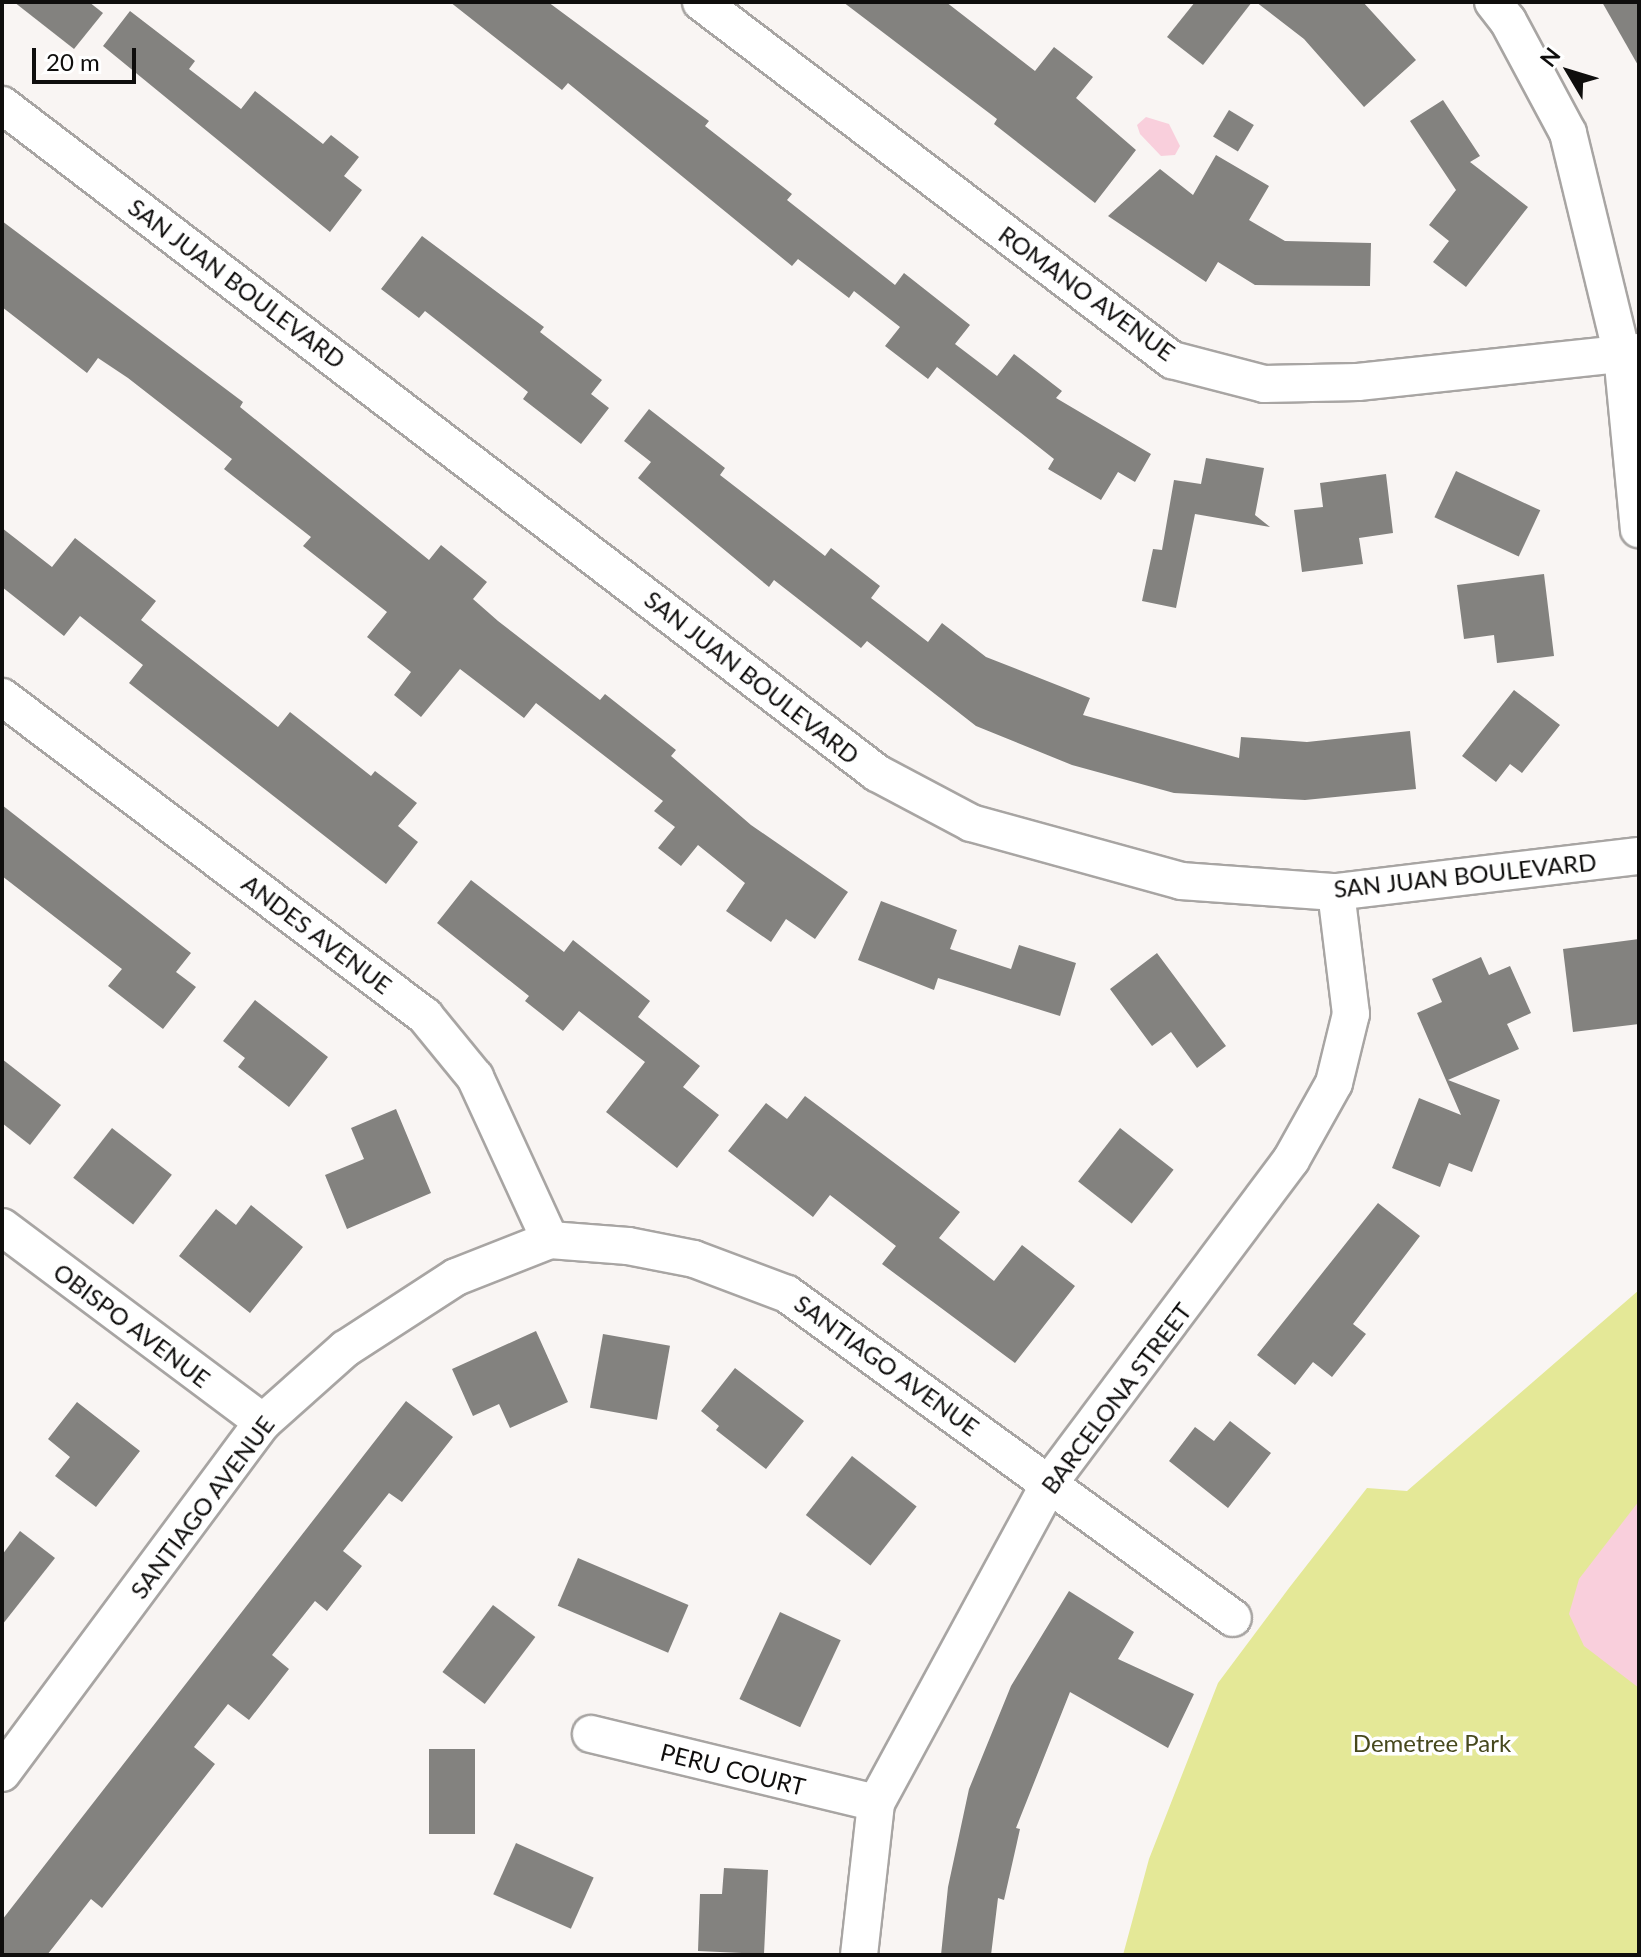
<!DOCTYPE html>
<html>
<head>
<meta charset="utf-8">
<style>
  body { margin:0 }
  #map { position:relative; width:1641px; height:1957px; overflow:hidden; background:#f9f5f3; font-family:Lato,sans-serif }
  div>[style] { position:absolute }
  .green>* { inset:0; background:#e4e897 }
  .water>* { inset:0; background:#f9cfdc }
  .building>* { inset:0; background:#83827f; transform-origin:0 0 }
  .roads { filter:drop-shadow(2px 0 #a8a5a3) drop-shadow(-2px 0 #a8a5a3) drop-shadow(0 2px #a8a5a3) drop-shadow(0 -2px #a8a5a3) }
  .street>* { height:36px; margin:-18px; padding:0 18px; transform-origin:18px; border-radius:18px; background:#fff }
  span { translate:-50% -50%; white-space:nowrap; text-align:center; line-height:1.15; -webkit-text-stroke:7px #fff; paint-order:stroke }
  .street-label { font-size:24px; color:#0f0e0d }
  .park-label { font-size:24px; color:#46481d }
  .frame { position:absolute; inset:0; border:4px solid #0f0e0d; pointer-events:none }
  .north { position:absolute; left:1529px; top:32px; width:80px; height:80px; -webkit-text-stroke:6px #fff; paint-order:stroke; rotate:308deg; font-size:22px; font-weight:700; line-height:32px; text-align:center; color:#0f0e0d }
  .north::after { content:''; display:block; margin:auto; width:28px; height:36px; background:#0f0e0d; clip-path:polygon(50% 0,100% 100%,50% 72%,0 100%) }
  .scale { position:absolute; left:32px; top:48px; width:104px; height:36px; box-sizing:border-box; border:4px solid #0f0e0d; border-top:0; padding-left:10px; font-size:24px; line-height:28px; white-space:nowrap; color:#0f0e0d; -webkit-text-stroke:6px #fff; paint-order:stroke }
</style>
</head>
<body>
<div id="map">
  <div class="green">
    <i style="clip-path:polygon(1639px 1290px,1639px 1955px,1123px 1955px,1149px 1859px,1218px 1683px,1289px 1588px,1367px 1488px,1407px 1491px)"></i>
  </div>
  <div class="water">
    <i style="clip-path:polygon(1146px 117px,1169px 124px,1180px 146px,1175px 155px,1161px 156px,1140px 134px,1137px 125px)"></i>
    <i style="clip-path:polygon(1639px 1501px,1639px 1688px,1584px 1646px,1569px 1614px,1579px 1579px)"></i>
  </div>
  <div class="building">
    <i style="clip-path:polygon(14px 2px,89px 2px,103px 13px,74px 49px)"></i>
    <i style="clip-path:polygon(450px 2px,548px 2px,709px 121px,705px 126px,792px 194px,787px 200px,895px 285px,904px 273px,970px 325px,955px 344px,997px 376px,1014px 354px,1062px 391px,1056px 398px,1151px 454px,1135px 482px,1118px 472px,1101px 500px,1048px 469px,1054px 459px,937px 367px,928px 379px,885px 346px,900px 327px,854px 291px,849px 298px,798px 259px,792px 266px,568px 83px,562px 90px)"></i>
    <i style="clip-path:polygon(843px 2px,946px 2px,1035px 71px,1054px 47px,1093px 77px,1076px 98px,1136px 150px,1095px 203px,994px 124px,997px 119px)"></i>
    <i style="clip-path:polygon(1195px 2px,1252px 2px,1203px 65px,1167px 37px)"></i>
    <i style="clip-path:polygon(1256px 2px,1363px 2px,1416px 60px,1364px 107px,1304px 39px)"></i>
    <i style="clip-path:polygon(1602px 2px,1639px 2px,1639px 67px)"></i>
    <i style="clip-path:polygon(130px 11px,195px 61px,189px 69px,241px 109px,255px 91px,323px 144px,331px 135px,359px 157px,344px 176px,362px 190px,330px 232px,103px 46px)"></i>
    <i style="clip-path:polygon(1443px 100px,1480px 156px,1470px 162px,1528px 207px,1466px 287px,1433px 262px,1449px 241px,1429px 225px,1456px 190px,1410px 121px)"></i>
    <i style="left:1229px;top:110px;width:29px;height:31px;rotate:31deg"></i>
    <i style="clip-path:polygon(1216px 155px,1269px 186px,1249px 220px,1285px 241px,1371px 243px,1370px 286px,1255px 285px,1218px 262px,1206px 282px,1108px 216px,1160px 169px,1193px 195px)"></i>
    <i style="clip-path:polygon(2px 221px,243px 402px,240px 407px,429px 560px,441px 545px,487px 582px,473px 599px,498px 621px,600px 700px,605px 694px,676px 750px,671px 756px,751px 825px,848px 892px,815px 939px,786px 919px,771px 942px,726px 911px,745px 883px,698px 845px,681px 866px,658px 848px,675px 827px,654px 811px,663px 801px,536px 703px,524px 718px,460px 669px,421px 717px,394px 695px,411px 672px,367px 637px,387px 612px,303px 546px,311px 537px,224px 469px,232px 459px,128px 378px,98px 358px,87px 373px,2px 307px)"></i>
    <i style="clip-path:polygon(422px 236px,544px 327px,540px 332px,602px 380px,591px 394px,609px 408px,581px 444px,523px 399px,528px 392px,425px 311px,419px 318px,381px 289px)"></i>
    <i style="clip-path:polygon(649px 409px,725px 468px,720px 475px,825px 556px,831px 548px,880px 586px,871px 598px,928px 642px,942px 623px,986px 657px,1090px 698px,1083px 715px,1239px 758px,1241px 737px,1307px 742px,1410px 731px,1416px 789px,1305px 800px,1174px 793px,1072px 765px,976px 726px,867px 641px,861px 648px,774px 580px,769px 587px,638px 478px,651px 462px,624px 441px)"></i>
    <i style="clip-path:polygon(1206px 458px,1264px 468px,1255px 515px,1270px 527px,1195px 514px,1176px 608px,1142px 601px,1153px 549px,1162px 550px,1174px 480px,1201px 484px)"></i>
    <i style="left:1456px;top:471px;width:93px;height:51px;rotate:25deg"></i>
    <i style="clip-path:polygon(1386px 474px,1393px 533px,1359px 538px,1363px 564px,1302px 572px,1294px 510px,1323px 507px,1320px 483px)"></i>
    <i style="clip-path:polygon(2px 528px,52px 567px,75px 538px,156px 601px,141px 620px,278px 727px,290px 712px,371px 776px,375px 771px,417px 803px,398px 826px,418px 842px,386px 884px,129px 683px,143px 665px,80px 616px,64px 636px,2px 587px)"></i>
    <i style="clip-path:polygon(1544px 574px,1554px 656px,1497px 663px,1494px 635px,1464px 639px,1457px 585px)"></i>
    <i style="clip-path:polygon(1514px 690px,1560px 725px,1522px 773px,1510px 764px,1496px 782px,1462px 756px)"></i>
    <i style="clip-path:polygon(2px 805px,191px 953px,176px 972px,196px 987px,163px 1029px,108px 986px,122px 969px,2px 876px)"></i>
    <i style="clip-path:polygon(471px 880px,564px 952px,573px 940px,650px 1001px,638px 1017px,700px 1066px,683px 1087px,719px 1115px,677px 1168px,606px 1112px,645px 1062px,579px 1011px,563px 1031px,525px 1001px,529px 996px,437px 923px)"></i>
    <i style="clip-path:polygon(881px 901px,957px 930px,950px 949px,1011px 969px,1019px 945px,1076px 963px,1060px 1016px,938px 978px,934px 990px,858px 960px)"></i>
    <i style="clip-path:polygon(1639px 939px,1639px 1024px,1573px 1032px,1563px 949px)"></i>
    <i style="clip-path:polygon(1157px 953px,1226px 1046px,1197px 1068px,1171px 1032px,1152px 1046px,1110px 989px)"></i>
    <i style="clip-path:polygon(1481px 957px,1489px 975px,1510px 966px,1531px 1013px,1507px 1024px,1519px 1049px,1448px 1080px,1500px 1100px,1472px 1172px,1449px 1163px,1440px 1187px,1392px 1168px,1419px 1098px,1461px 1115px,1417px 1013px,1442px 1002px,1432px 979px)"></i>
    <i style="clip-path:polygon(255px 1000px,328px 1057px,289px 1107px,238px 1067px,245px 1058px,223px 1041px)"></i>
    <i style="clip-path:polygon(2px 1059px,61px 1105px,30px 1145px,2px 1123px)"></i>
    <i style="clip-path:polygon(805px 1096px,960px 1212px,939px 1238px,994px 1281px,1022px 1245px,1075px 1286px,1015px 1363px,882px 1264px,896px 1246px,830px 1195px,813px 1217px,728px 1151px,766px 1103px,787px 1119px)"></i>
    <i style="clip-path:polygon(396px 1109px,431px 1193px,347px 1229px,325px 1175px,364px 1159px,351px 1128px)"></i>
    <i style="left:112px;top:1128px;width:76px;height:63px;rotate:38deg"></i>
    <i style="left:1120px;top:1128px;width:68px;height:68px;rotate:38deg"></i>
    <i style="clip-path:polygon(1378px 1203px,1420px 1236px,1353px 1324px,1366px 1334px,1332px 1377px,1313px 1362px,1295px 1385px,1257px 1355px)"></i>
    <i style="clip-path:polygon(251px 1205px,303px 1247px,250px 1313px,179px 1256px,216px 1209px,236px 1225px)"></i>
    <i style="clip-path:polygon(536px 1331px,568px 1402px,510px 1428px,499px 1404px,473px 1416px,452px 1369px)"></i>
    <i style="left:603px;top:1334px;width:68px;height:75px;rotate:10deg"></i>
    <i style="clip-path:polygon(735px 1368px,804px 1421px,766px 1469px,716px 1430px,719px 1426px,701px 1411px)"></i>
    <i style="clip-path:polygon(406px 1401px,453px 1437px,402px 1502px,389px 1493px,343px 1551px,362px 1566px,327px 1611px,315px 1601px,272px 1655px,289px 1669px,249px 1720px,228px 1704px,194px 1747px,215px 1764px,102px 1908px,91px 1899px,47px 1955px,2px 1955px,2px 1920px)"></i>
    <i style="clip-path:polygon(77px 1402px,140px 1451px,96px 1507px,55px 1476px,70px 1457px,48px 1439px)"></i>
    <i style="clip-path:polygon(1230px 1421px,1271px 1453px,1228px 1508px,1169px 1461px,1195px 1427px,1214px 1441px)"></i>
    <i style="left:852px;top:1456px;width:82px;height:75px;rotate:38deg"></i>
    <i style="clip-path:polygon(20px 1531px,55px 1558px,2px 1625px,2px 1555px)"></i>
    <i style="left:578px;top:1558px;width:120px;height:52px;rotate:23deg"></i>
    <i style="clip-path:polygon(1069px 1591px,1134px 1632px,1118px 1659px,1194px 1694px,1168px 1748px,1070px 1692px,1016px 1828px,1020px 1829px,1004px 1900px,998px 1898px,991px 1955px,941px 1955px,948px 1887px,969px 1789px,1011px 1686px)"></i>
    <i style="left:493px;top:1605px;width:53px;height:84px;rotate:37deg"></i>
    <i style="left:780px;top:1612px;width:67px;height:96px;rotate:25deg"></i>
    <i style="left:429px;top:1749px;width:46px;height:85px"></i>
    <i style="left:516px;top:1843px;width:85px;height:56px;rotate:24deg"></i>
    <i style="clip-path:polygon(724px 1868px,768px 1870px,764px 1954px,698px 1951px,700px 1894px,722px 1894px)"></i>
  </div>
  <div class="roads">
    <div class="street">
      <i style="left:701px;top:2px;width:592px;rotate:37.24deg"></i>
      <i style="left:1172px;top:360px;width:95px;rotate:14.6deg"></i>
      <i style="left:1264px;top:384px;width:94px;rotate:-1.2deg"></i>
      <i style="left:1358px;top:382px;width:283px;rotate:-6.1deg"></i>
      <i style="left:1493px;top:2px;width:24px;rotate:52deg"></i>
      <i style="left:1508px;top:21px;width:127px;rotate:61.8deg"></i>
      <i style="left:1568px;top:133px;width:228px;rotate:76.3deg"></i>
      <i style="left:1622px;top:354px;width:176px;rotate:84.5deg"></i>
      <i style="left:2px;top:105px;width:1101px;rotate:37.36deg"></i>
      <i style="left:877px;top:773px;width:106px;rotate:28deg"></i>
      <i style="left:971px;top:823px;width:218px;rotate:15.4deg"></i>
      <i style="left:1181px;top:881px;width:155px;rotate:4.1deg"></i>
      <i style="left:1336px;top:892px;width:305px;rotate:-6.8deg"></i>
      <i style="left:2px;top:697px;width:530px;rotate:37.02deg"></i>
      <i style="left:425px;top:1016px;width:79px;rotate:50.7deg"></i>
      <i style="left:475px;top:1077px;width:179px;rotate:65.3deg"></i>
      <i style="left:2px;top:1227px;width:326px;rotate:36.8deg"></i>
      <i style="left:591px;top:1734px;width:293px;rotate:13.6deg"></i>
      <i style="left:2px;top:1773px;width:437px;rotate:-53.4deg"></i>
      <i style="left:263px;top:1422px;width:110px;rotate:-41.7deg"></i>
      <i style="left:345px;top:1349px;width:132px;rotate:-33deg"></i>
      <i style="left:456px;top:1277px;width:101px;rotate:-21.5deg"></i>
      <i style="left:550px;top:1240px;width:78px;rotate:4.4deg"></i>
      <i style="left:628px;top:1246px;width:67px;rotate:11.1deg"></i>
      <i style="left:694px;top:1259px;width:99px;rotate:20.6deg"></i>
      <i style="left:787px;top:1294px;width:551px;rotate:36deg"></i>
      <i style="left:859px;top:1955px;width:153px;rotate:-83.6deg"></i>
      <i style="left:876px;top:1803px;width:365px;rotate:-61.5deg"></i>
      <i style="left:1050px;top:1482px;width:402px;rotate:-53.2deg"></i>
      <i style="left:1291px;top:1160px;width:88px;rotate:-60.8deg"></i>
      <i style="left:1334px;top:1083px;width:71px;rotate:-76.2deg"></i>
      <i style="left:1351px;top:1014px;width:123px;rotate:-97deg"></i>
    </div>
  </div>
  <div class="street-label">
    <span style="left:237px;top:283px;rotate:37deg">SAN JUAN BOULEVARD</span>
    <span style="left:1087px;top:293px;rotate:36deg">ROMANO AVENUE</span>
    <span style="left:752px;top:677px;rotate:38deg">SAN JUAN BOULEVARD</span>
    <span style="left:1465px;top:875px;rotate:-6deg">SAN JUAN BOULEVARD</span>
    <span style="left:317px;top:934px;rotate:37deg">ANDES AVENUE</span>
    <span style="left:132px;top:1325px;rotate:37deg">OBISPO AVENUE</span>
    <span style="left:887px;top:1365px;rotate:36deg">SANTIAGO AVENUE</span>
    <span style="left:1116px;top:1398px;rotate:-53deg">BARCELONA STREET</span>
    <span style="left:202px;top:1507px;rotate:-53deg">SANTIAGO AVENUE</span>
    <span style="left:733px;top:1769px;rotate:14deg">PERU COURT</span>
  </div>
  <div class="park-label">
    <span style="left:1432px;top:1743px">Demetree Park</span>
  </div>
  <div class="frame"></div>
  <div class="north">N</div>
  <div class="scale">20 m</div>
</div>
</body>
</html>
